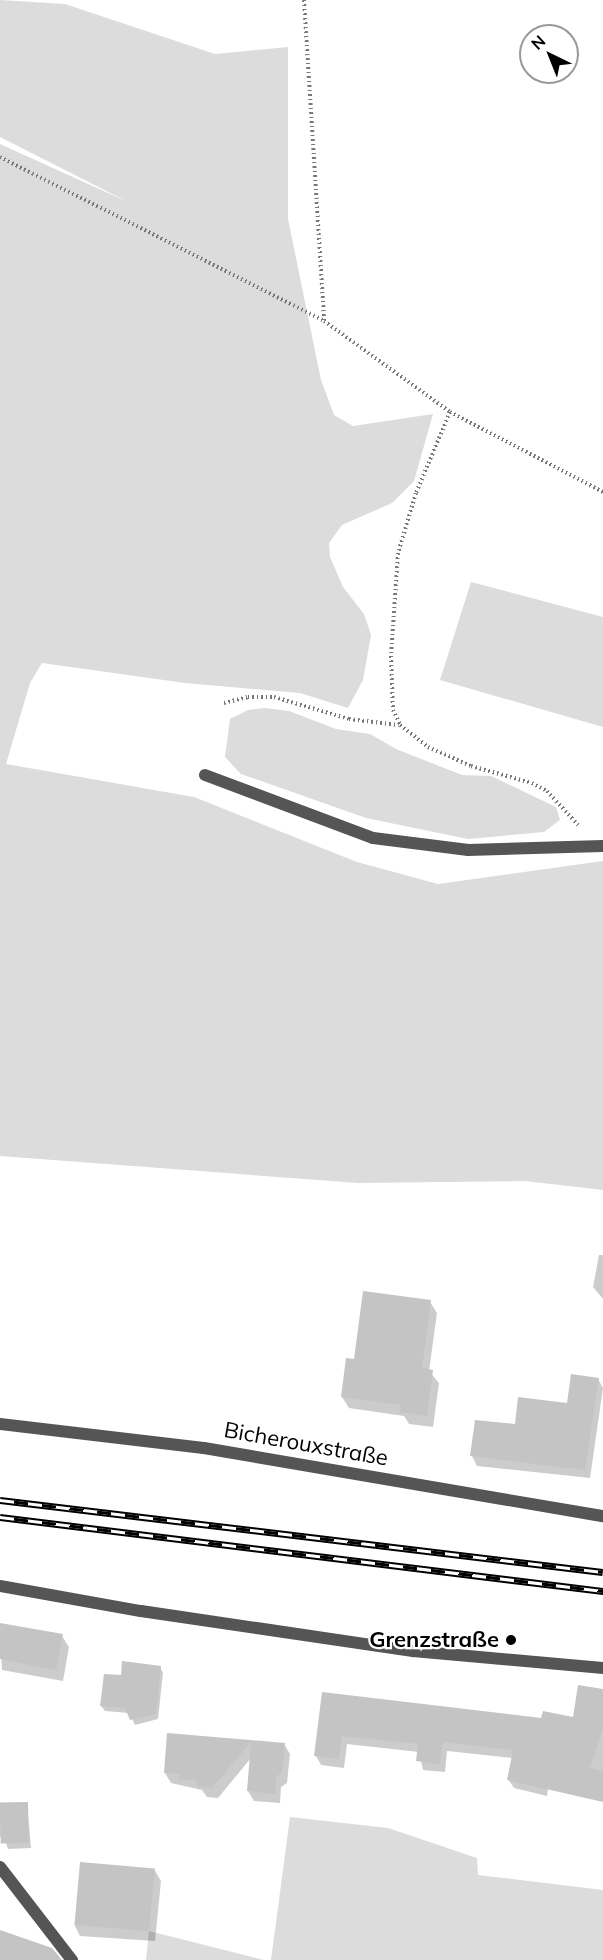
<!DOCTYPE html>
<html>
<head>
<meta charset="utf-8">
<style>
  body { margin:0 }
  #map { position:relative; width:603px; height:1960px; overflow:hidden; background:#fff; font-family:Mulish,sans-serif }
  div>[style] { position:absolute }
  .green>* { inset:0; background:#dcdcdc }
  .shadow>* { inset:0; background:#0003 }
  .building>* { inset:0; background:#c4c4c4; transform-origin:0 0 }
  .path>* { height:4px; margin-top:-2px; transform-origin:0; background:repeating-linear-gradient(90deg,#777 0 1.5px,transparent 0 4.5px) }
  .lane>* { height:12px; margin:-6px; padding:0 6px; transform-origin:6px; border-radius:6px; background:#555 }
  .street>* { height:12px; margin:-6px; padding:0 6px; transform-origin:6px; border-radius:6px; background:#555 }
  .rail>* { height:7px; margin-top:-3.5px; transform-origin:0; background:repeating-linear-gradient(90deg,#fff 0 14px,#000 0 28px); box-sizing:border-box; border-block:2px solid #000 }
  .dots>* { width:16px; height:16px; translate:-50% -50%; box-sizing:border-box; border:3px solid #fff; border-radius:50% }
  span { translate:-50% -50%; white-space:nowrap; text-align:center; line-height:1.15; -webkit-text-stroke:4.5px #fff; paint-order:stroke }
  .street-label { font-size:22px; color:#000 }
  .poi-label { font-size:22px; color:#000; font-weight:700 }
  .right { translate:-100% -50%; text-align:right }
  .north { position:absolute; left:519px; top:24px; width:60px; height:60px; box-sizing:border-box; background:#fff; border:2px solid #999; border-radius:50%; rotate:317deg; font-size:16px; font-weight:700; line-height:24px; text-align:center; color:#000 }
  .north::after { content:''; display:block; margin:auto; width:21px; height:27px; background:#000; clip-path:polygon(50% 0,100% 100%,50% 72%,0 100%) }
</style>
</head>
<body>
<div id="map">
  <div class="green">
    <i style="clip-path:polygon(0 0,65px 4px,215px 54px,288px 47px,288px 219px,321px 380px,334px 415px,353px 426px,433px 414px,414px 481px,392px 503px,342px 525px,329px 543px,330px 557px,343px 587px,364px 614px,371px 635px,363px 680px,348px 708px,300px 693px,185px 683px,42px 663px,30px 683px,6px 764px,194px 797px,357px 862px,438px 884px,603px 861px,603px 1190px,525px 1181px,358px 1183px,0 1156px,0 144px,128px 202px,0 137px)"></i>
    <i style="clip-path:polygon(471px 582px,603px 617px,603px 727px,440px 680px)"></i>
    <i style="clip-path:polygon(265px 708px,289px 711px,336px 729px,370px 734px,396px 749px,462px 775px,491px 776px,556px 807px,560px 820px,544px 832px,468px 839px,366px 818px,241px 774px,225px 757px,230px 719px,248px 710px)"></i>
    <i style="clip-path:polygon(290px 1817px,388px 1828px,477px 1858px,478px 1875px,603px 1890px,603px 1960px,271px 1960px)"></i>
    <i style="clip-path:polygon(149px 1931px,264px 1960px,146px 1960px)"></i>
  </div>
  <div class="shadow">
    <i style="clip-path:polygon(599px 1255px,603px 1255px,603px 1299px,593px 1287px)"></i>
    <i style="clip-path:polygon(430px 1302px,437px 1313px,429px 1371px,439px 1383px,433px 1427px,409px 1424px,404px 1416px,349px 1408px,342px 1397px,355px 1361px)"></i>
    <i style="clip-path:polygon(598px 1379px,603px 1388px,590px 1478px,477px 1466px,472px 1456px,516px 1426px,569px 1404px)"></i>
    <i style="clip-path:polygon(0 1632px,62px 1636px,69px 1647px,63px 1681px,2px 1670px)"></i>
    <i style="clip-path:polygon(160px 1667px,163px 1673px,158px 1719px,135px 1725px,129px 1713px,105px 1711px,101px 1706px)"></i>
    <i style="clip-path:polygon(603px 1690px,603px 1771px,551px 1767px,547px 1796px,514px 1788px,508px 1779px,513px 1758px,447px 1751px,445px 1772px,423px 1770px,419px 1752px,347px 1744px,344px 1768px,321px 1765px,316px 1756px,323px 1694px,542px 1720px,575px 1719px)"></i>
    <i style="clip-path:polygon(169px 1734px,284px 1744px,290px 1754px,287px 1783px,281px 1787px,280px 1803px,254px 1801px,248px 1791px,251px 1758px,218px 1798px,207px 1797px,202px 1790px,171px 1783px,165px 1773px)"></i>
    <i style="clip-path:polygon(27px 1803px,31px 1848px,8px 1849px,4px 1837px,0 1837px,0 1805px)"></i>
    <i style="clip-path:polygon(154px 1869px,161px 1881px,155px 1941px,80px 1936px,74px 1924px)"></i>
  </div>
  <div class="building">
    <i style="clip-path:polygon(363px 1291px,431px 1300px,422px 1368px,433px 1370px,427px 1416px,400px 1412px,401px 1405px,341px 1397px,346px 1358px,354px 1359px)"></i>
    <i style="clip-path:polygon(571px 1374px,599px 1378px,585px 1470px,470px 1456px,475px 1420px,515px 1424px,518px 1397px,567px 1403px)"></i>
    <i style="clip-path:polygon(0 1623px,63px 1634px,56px 1670px,0 1659px)"></i>
    <i style="clip-path:polygon(122px 1661px,161px 1666px,156px 1714px,130px 1720px,125px 1708px,100px 1706px,104px 1674px,121px 1675px)"></i>
    <i style="clip-path:polygon(578px 1685px,603px 1689px,603px 1728px,590px 1768px,603px 1771px,603px 1802px,507px 1780px,513px 1750px,443px 1742px,440px 1764px,416px 1761px,418px 1744px,342px 1736px,339px 1759px,314px 1756px,322px 1692px,541px 1718px,543px 1711px,573px 1717px)"></i>
    <i style="clip-path:polygon(167px 1733px,285px 1743px,282px 1772px,276px 1777px,275px 1794px,247px 1791px,251px 1742px,212px 1788px,199px 1787px,195px 1780px,179px 1779px,179px 1774px,164px 1773px)"></i>
    <i style="left:28px;top:1802px;width:41px;height:28px;rotate:89deg"></i>
    <i style="left:80px;top:1862px;width:75px;height:63px;rotate:5deg"></i>
    <i style="clip-path:polygon(0 1930px,52px 1948px,62px 1960px,0 1960px)"></i>
  </div>
  <div class="path">
    <i style="left:304px;top:0;width:322px;rotate:86.4deg"></i>
    <i style="left:0;top:157px;width:363px;rotate:26.8deg"></i>
    <i style="left:324px;top:321px;width:155px;rotate:35.8deg"></i>
    <i style="left:450px;top:412px;width:173px;rotate:27.6deg"></i>
    <i style="left:450px;top:412px;width:88px;rotate:112.8deg"></i>
    <i style="left:416px;top:493px;width:63px;rotate:106.7deg"></i>
    <i style="left:398px;top:553px;width:103px;rotate:93.9deg"></i>
    <i style="left:391px;top:656px;width:54px;rotate:87.9deg"></i>
    <i style="left:393px;top:710px;width:17px;rotate:65deg"></i>
    <i style="left:400px;top:725px;width:36px;rotate:38deg"></i>
    <i style="left:428px;top:747px;width:47px;rotate:23.8deg"></i>
    <i style="left:471px;top:766px;width:63px;rotate:15.6deg"></i>
    <i style="left:532px;top:783px;width:17px;rotate:28deg"></i>
    <i style="left:547px;top:791px;width:46px;rotate:47.6deg"></i>
    <i style="left:224px;top:703px;width:25px;rotate:-14deg"></i>
    <i style="left:248px;top:697px;width:26px"></i>
    <i style="left:274px;top:697px;width:78px;rotate:16.3deg"></i>
    <i style="left:349px;top:719px;width:50px;rotate:6.8deg"></i>
  </div>
  <div class="lane">
    <i style="left:205px;top:775px;width:179px;rotate:20.6deg"></i>
    <i style="left:373px;top:838px;width:96px;rotate:7.2deg"></i>
    <i style="left:468px;top:850px;width:135px;rotate:-1.7deg"></i>
  </div>
  <div class="street">
    <i style="left:0;top:1424px;width:205px;rotate:6.7deg"></i>
    <i style="left:204px;top:1448px;width:405px;rotate:9.7deg"></i>
    <i style="left:0;top:1586px;width:143px;rotate:10.1deg"></i>
    <i style="left:141px;top:1611px;width:275px;rotate:8.4deg"></i>
    <i style="left:413px;top:1651px;width:191px;rotate:5.1deg"></i>
    <i style="left:0;top:1867px;width:118px;rotate:52.3deg"></i>
  </div>
  <div class="rail">
    <i style="left:0;top:1500px;width:607px;rotate:6.81deg"></i>
    <i style="left:0;top:1517px;width:608px;rotate:7deg"></i>
  </div>
  <div class="dots">
    <i style="left:511px;top:1640px;background:#000"></i>
  </div>
  <div class="street-label">
    <span style="left:306px;top:1444px;rotate:10deg">Bicherouxstraße</span>
  </div>
  <div class="poi-label">
    <span class="right" style="left:499px;top:1640px">Grenzstraße</span>
  </div>
  <div class="north">N</div>
</div>
</body>
</html>
